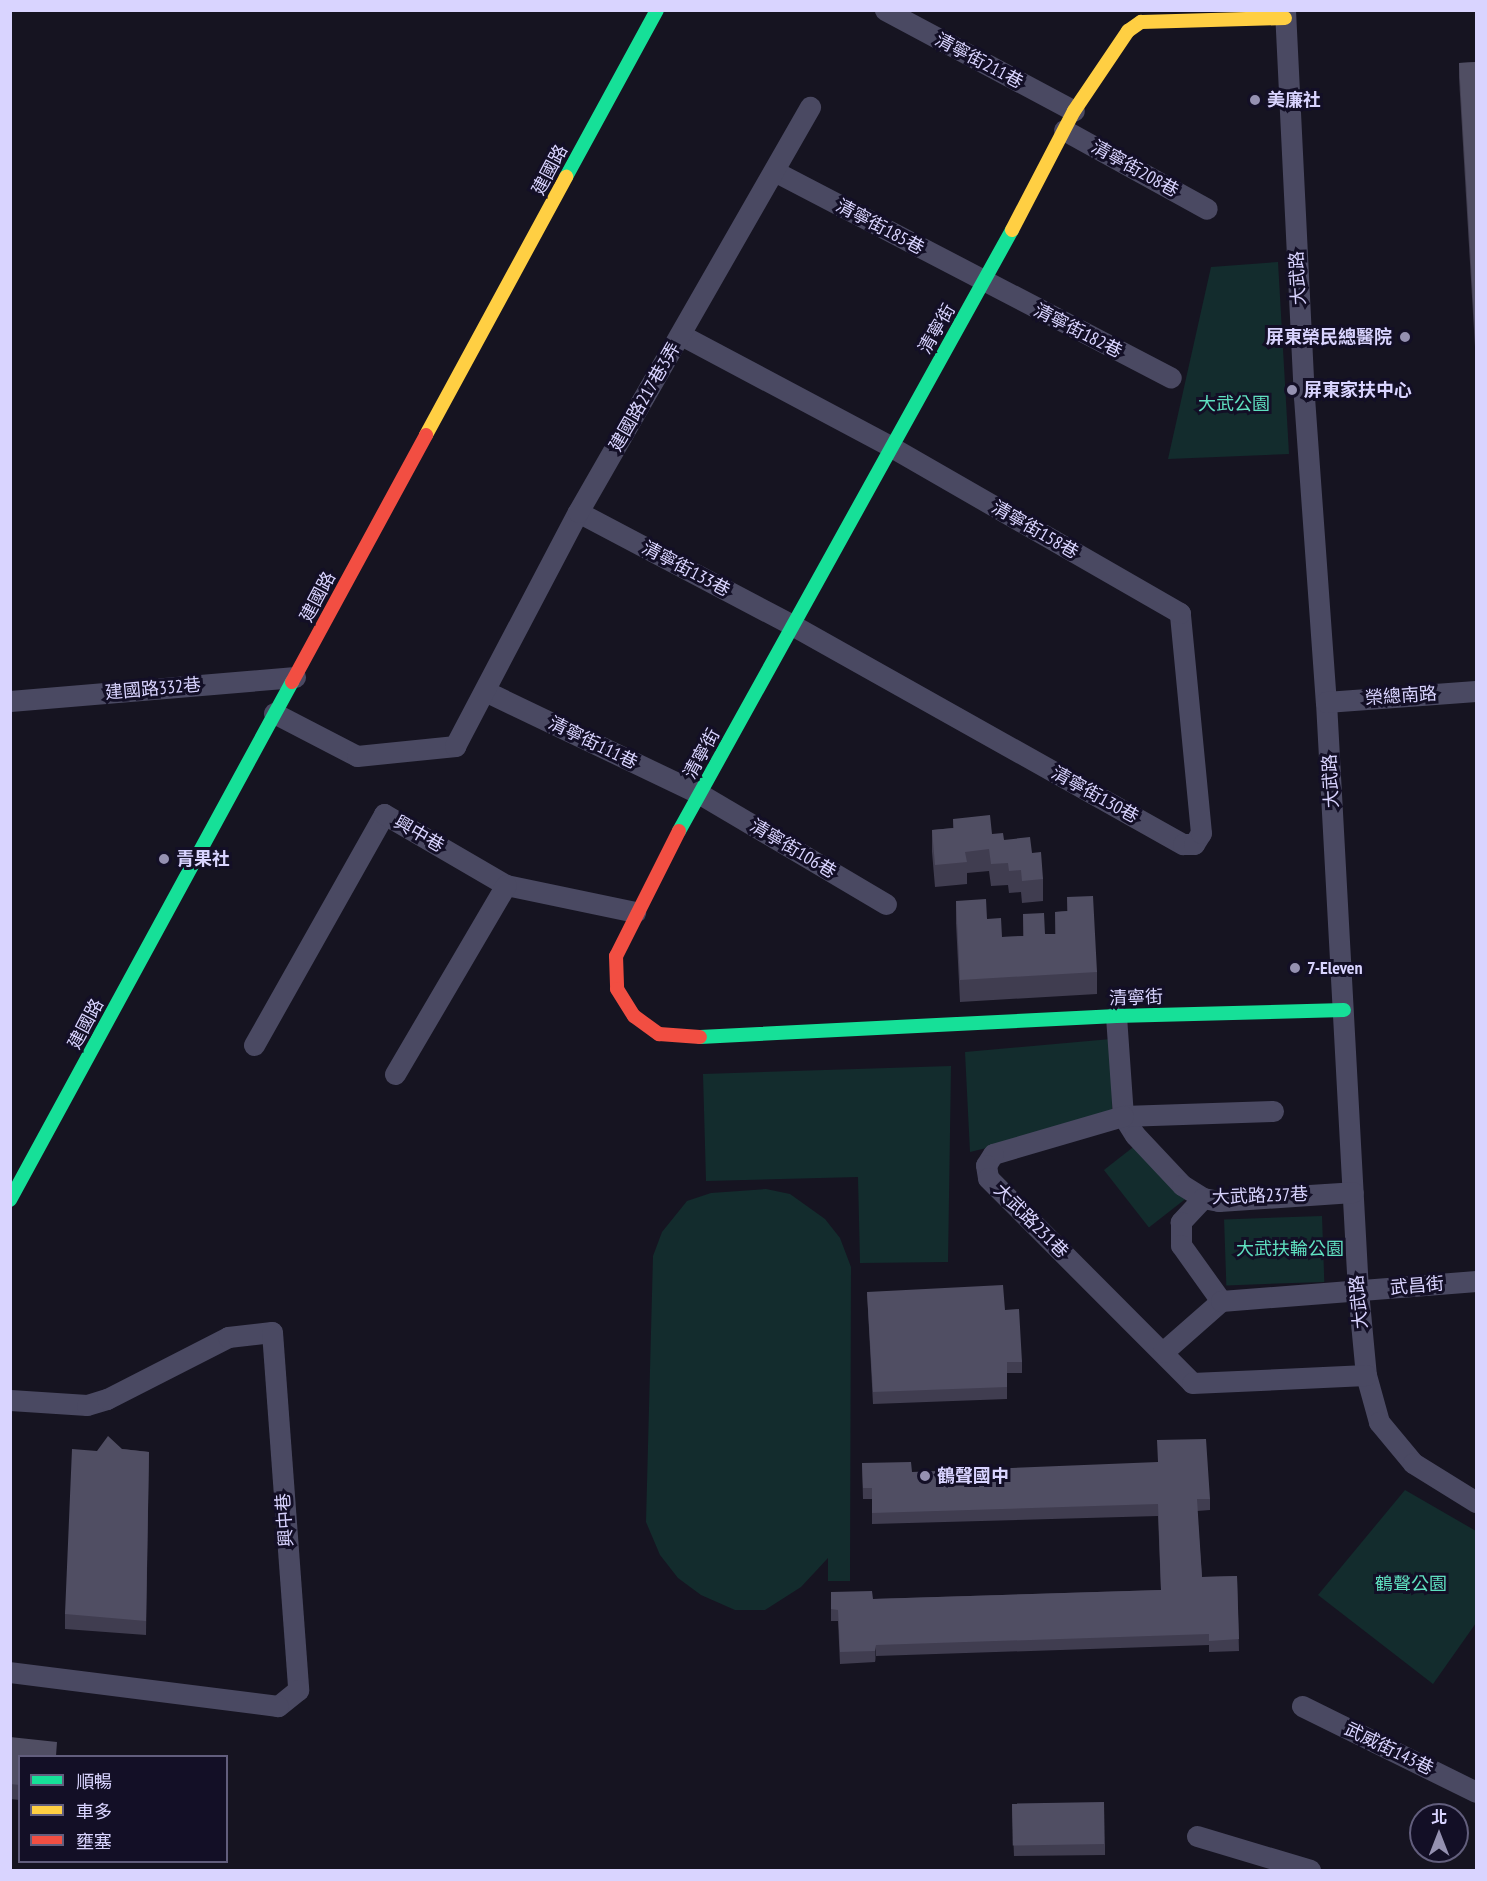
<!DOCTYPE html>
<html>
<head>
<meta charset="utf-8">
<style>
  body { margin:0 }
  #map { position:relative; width:1487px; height:1881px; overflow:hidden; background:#161421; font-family:"PT Sans Narrow","Noto Sans TC",sans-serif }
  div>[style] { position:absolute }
  .green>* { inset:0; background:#132c2d; transform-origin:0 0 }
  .street>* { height:21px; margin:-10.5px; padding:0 10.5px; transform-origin:10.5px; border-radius:10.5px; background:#4a4962 }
  .fast>* { height:14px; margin:-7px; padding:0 7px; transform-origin:7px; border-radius:7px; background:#16e098 }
  .slow>* { height:14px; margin:-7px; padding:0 7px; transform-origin:7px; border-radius:7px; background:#ffcf43 }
  .jam>* { height:14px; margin:-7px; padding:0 7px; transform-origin:7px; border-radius:7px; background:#f24e42 }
  .wall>* { inset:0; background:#403d50 }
  .shaded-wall>* { inset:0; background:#282635 }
  .building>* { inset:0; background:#504e63; transform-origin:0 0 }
  .dots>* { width:16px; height:16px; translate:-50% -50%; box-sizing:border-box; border:3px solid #130f26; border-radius:50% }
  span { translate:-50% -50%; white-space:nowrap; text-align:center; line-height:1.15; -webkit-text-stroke:6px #130f26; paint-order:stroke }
  .street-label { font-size:18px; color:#d9d4ff }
  .poi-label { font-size:18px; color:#d9d4ff; font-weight:700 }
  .left { translate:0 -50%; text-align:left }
  .right { translate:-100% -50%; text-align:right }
  .park-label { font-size:18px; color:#5fe0c0 }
  .frame { position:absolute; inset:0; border:12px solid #d9d4ff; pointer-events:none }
  .legend { position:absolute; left:18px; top:1755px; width:210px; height:108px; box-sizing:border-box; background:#130f26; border:2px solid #625e7d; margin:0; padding:8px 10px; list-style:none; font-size:18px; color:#d9d4ff }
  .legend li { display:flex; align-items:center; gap:12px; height:30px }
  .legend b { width:30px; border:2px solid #625e7d }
  .north { position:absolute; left:1409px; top:1803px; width:60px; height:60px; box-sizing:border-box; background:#130f26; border:2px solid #625e7d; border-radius:50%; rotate:0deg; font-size:16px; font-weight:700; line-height:24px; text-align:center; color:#d9d4ff }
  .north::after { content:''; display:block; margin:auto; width:21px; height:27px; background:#9591b1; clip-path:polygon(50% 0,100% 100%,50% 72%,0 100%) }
</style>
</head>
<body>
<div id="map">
  <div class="green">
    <i style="clip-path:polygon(1278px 262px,1289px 454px,1168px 459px,1211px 267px)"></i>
    <i style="clip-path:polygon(1111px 1039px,1112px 1112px,1064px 1129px,970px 1152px,965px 1052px)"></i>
    <i style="clip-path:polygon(951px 1066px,948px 1262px,860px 1263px,858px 1177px,706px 1181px,703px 1074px)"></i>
    <i style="left:1141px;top:1141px;width:73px;height:47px;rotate:52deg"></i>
    <i style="clip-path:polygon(766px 1189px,790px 1194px,825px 1219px,840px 1238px,851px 1267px,850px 1581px,828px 1581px,828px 1558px,801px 1587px,765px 1610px,735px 1610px,701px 1595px,678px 1578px,660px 1555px,646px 1522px,653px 1256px,662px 1232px,687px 1201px,711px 1193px)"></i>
    <i style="left:1322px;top:1216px;width:66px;height:98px;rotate:88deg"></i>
    <i style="clip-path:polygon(1405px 1490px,1476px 1531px,1476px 1623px,1433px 1684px,1318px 1595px)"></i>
  </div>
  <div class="street">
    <i style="left:885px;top:10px;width:214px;rotate:28.1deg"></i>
    <i style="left:1285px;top:10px;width:387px;rotate:87.2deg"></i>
    <i style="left:1304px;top:397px;width:306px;rotate:85.9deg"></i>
    <i style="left:1326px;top:702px;width:590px;rotate:86.89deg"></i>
    <i style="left:1358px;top:1291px;width:84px;rotate:84.6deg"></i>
    <i style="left:1366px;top:1375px;width:49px;rotate:74.5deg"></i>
    <i style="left:1379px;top:1422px;width:53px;rotate:50.3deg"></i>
    <i style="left:1413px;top:1463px;width:74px;rotate:31.8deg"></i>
    <i style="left:1064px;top:130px;width:163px;rotate:28.9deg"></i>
    <i style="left:776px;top:172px;width:445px;rotate:27.5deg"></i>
    <i style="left:578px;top:512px;width:244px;rotate:27.8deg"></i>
    <i style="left:794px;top:626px;width:446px;rotate:29.3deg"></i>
    <i style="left:1183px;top:844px;width:11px"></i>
    <i style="left:1194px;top:844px;width:13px;rotate:-58deg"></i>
    <i style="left:1201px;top:833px;width:221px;rotate:-95.5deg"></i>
    <i style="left:1180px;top:613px;width:335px;rotate:-150.1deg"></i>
    <i style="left:890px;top:446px;width:237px;rotate:-152deg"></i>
    <i style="left:485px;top:691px;width:238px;rotate:25.6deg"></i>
    <i style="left:700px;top:794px;width:216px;rotate:30.6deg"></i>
    <i style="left:10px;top:701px;width:286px;rotate:-4.8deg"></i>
    <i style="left:1326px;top:702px;width:150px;rotate:-4.2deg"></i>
    <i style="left:274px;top:713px;width:93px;rotate:27.4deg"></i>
    <i style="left:357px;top:756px;width:99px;rotate:-5.8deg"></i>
    <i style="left:455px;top:746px;width:264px;rotate:-62.3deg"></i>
    <i style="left:578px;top:512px;width:467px;rotate:-60.2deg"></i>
    <i style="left:1116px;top:1016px;width:100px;rotate:86deg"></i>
    <i style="left:1123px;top:1116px;width:22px;rotate:58deg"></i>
    <i style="left:1135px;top:1135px;width:69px;rotate:46.8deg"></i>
    <i style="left:1182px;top:1185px;width:25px;rotate:32deg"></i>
    <i style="left:1203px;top:1198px;width:16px;rotate:11deg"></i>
    <i style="left:1219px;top:1201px;width:134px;rotate:-3.8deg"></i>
    <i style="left:254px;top:1045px;width:265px;rotate:-60.6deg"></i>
    <i style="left:384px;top:814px;width:141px;rotate:30.2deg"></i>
    <i style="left:506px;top:885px;width:132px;rotate:11.8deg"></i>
    <i style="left:395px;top:1074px;width:219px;rotate:-59.6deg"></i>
    <i style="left:1273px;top:1111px;width:150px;rotate:178.1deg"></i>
    <i style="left:1123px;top:1116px;width:135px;rotate:163.7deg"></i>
    <i style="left:993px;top:1154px;width:13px;rotate:122deg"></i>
    <i style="left:986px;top:1165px;width:13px;rotate:81deg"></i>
    <i style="left:988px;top:1178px;width:289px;rotate:45.1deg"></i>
    <i style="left:1192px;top:1383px;width:174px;rotate:-2.6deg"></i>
    <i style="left:1203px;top:1198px;width:33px;rotate:133deg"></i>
    <i style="left:1181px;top:1222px;width:23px;rotate:90deg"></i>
    <i style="left:1181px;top:1245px;width:69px;rotate:54.5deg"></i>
    <i style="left:1163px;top:1352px;width:77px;rotate:-41.3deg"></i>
    <i style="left:1221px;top:1301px;width:256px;rotate:-4.5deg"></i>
    <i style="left:10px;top:1400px;width:77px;rotate:3.7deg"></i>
    <i style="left:87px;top:1405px;width:21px;rotate:-17deg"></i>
    <i style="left:107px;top:1399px;width:136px;rotate:-27.1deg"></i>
    <i style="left:228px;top:1337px;width:44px;rotate:-6.5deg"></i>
    <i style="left:272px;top:1332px;width:359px;rotate:85.8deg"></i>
    <i style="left:298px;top:1690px;width:26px;rotate:141deg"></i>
    <i style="left:278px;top:1706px;width:270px;rotate:-172.8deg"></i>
    <i style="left:1302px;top:1706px;width:194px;rotate:26.3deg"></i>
    <i style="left:1197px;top:1836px;width:118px;rotate:16.7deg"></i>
  </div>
  <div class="fast">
    <i style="left:566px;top:177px;width:190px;rotate:-61.4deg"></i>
    <i style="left:679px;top:831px;width:687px;rotate:-61.01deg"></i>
    <i style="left:700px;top:1037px;width:417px;rotate:-2.9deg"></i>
    <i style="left:1116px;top:1016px;width:228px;rotate:-1.5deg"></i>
    <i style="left:10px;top:1200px;width:590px;rotate:-61.44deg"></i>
  </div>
  <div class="slow">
    <i style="left:1012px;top:230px;width:134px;rotate:-62.5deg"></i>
    <i style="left:1074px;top:111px;width:97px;rotate:-56deg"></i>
    <i style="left:1128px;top:31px;width:16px;rotate:-35deg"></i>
    <i style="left:1141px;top:22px;width:144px;rotate:-1.6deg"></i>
    <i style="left:426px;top:435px;width:294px;rotate:-61.5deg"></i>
  </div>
  <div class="jam">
    <i style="left:292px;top:682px;width:281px;rotate:-61.5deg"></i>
    <i style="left:679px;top:831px;width:140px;rotate:116.7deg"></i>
    <i style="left:616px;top:956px;width:33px;rotate:88deg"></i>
    <i style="left:617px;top:989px;width:32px;rotate:58deg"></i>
    <i style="left:634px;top:1016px;width:31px;rotate:36deg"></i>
    <i style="left:659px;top:1034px;width:41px;rotate:4.2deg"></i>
  </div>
  <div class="wall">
    <i style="clip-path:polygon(1476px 62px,1476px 364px,1459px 78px,1459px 63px)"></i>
    <i style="clip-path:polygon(953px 819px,992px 834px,1032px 853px,1043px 879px,1043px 901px,1022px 903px,1021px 892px,1009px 893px,1008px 885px,991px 886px,989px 871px,967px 873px,967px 884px,935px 887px,932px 852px,932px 830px,953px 828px)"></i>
    <i style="clip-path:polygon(1067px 897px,1097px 972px,1097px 994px,960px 1002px,956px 923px,956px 901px,987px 919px,1002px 937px,1023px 936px,1023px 914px,1045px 934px,1055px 934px,1055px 912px,1067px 911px)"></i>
    <i style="clip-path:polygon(867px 1292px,1005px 1310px,1022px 1362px,1022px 1373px,1007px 1373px,1007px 1399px,873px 1404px)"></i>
    <i style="clip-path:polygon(122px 1449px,149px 1452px,146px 1635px,65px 1629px,65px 1614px,97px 1451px)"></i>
    <i style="clip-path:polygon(862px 1463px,912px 1472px,1210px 1499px,1210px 1510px,1197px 1511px,1202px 1577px,1237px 1576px,1239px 1651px,1209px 1652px,1209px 1645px,876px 1656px,875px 1662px,840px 1664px,838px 1621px,831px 1621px,831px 1592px,873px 1599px,1161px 1590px,1158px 1516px,872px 1524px,872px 1499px,863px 1499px)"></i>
    <i style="clip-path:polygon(10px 1737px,57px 1756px,20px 1756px,20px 1800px,10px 1799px)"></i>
    <i style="clip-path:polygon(1012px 1805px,1105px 1844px,1105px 1855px,1014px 1856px)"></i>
  </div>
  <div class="shaded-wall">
    <i style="clip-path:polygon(876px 1645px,876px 1656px,875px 1662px,875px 1651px)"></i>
  </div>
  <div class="building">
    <i style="clip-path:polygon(1476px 62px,1476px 349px,1459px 63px)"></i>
    <i style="clip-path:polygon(990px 815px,992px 834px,1003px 833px,1004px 840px,1030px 837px,1032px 853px,1041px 852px,1043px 879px,1022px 881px,1021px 870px,1009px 871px,1008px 863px,991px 864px,989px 849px,965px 852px,967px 862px,935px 865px,932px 830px,954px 828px,953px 819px)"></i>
    <i style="clip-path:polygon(1093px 896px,1097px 972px,960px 980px,956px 901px,986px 899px,987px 919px,1001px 918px,1002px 937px,1024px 936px,1023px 914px,1044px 913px,1045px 934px,1056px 934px,1055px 912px,1068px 911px,1067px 897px)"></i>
    <i style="clip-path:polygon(1003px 1285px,1005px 1310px,1019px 1309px,1022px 1362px,1007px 1362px,1007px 1387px,873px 1392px,867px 1292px)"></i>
    <i style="clip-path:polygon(108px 1436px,122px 1449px,149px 1452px,146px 1621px,65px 1614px,72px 1449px,97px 1451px)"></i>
    <i style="clip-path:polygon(1206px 1439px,1210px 1499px,1197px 1499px,1202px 1577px,1237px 1576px,1239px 1639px,1209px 1641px,1209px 1634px,876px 1645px,875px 1651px,840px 1652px,838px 1610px,831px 1609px,831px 1592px,872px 1591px,873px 1599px,1161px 1590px,1158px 1504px,872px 1513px,872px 1488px,863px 1488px,862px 1463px,911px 1462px,912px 1472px,1158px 1462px,1157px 1440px)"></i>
    <i style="clip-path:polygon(10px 1737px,57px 1742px,56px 1756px,20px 1756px,20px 1785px,10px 1784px)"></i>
    <i style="left:1104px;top:1802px;width:42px;height:92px;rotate:89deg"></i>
  </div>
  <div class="dots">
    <i style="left:1255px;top:100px;background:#9591b1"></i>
    <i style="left:1405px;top:337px;background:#9591b1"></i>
    <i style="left:1292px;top:390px;background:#9591b1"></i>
    <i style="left:164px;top:859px;background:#9591b1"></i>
    <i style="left:1295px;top:968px;background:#9591b1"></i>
    <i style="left:925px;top:1476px;background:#9591b1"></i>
  </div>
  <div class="street-label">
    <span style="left:979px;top:61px;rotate:28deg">清寧街211巷</span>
    <span style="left:1135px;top:169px;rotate:29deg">清寧街208巷</span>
    <span style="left:550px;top:170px;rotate:-62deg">建國路</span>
    <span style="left:880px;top:227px;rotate:28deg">清寧街185巷</span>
    <span style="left:1298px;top:278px;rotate:-93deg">大武路</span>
    <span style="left:937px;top:329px;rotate:-60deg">清寧街</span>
    <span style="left:1078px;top:331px;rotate:27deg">清寧街182巷</span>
    <span style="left:645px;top:397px;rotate:-60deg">建國路217巷3弄</span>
    <span style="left:1035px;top:530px;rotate:30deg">清寧街158巷</span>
    <span style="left:686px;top:569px;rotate:28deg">清寧街133巷</span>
    <span style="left:318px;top:597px;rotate:-62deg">建國路</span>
    <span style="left:153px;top:689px;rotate:-5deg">建國路332巷</span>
    <span style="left:1401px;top:696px;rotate:-4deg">榮總南路</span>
    <span style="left:593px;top:743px;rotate:26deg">清寧街111巷</span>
    <span style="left:702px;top:754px;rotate:-61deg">清寧街</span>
    <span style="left:1331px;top:781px;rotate:-93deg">大武路</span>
    <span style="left:1095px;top:795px;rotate:29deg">清寧街130巷</span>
    <span style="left:419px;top:834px;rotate:30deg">興中巷</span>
    <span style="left:793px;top:849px;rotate:31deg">清寧街106巷</span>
    <span style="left:1136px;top:998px;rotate:-2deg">清寧街</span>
    <span style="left:86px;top:1024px;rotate:-62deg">建國路</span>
    <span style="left:1260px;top:1196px;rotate:-2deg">大武路237巷</span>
    <span style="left:1031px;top:1221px;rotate:45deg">大武路231巷</span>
    <span style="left:1417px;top:1286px;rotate:-5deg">武昌街</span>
    <span style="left:1359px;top:1302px;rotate:-95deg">大武路</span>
    <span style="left:285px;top:1520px;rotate:-94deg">興中巷</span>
    <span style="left:1389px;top:1749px;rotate:26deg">武威街143巷</span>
  </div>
  <div class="poi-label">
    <span class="left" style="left:1267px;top:100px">美廉社</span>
    <span class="right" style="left:1392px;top:337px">屏東榮民總醫院</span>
    <span class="left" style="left:1304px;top:390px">屏東家扶中心</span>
    <span class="left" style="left:176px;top:859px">青果社</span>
    <span class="left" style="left:1307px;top:968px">7-Eleven</span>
    <span class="left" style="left:937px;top:1476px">鶴聲國中</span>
  </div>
  <div class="park-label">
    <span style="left:1234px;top:404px">大武公園</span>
    <span style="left:1290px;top:1249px">大武扶輪公園</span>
    <span style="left:1411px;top:1584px">鶴聲公園</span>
  </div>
  <div class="frame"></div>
  <ul class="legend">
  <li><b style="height:8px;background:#16e098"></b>順暢</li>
  <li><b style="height:8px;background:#ffcf43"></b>車多</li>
  <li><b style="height:8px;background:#f24e42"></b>壅塞</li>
  </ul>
  <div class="north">北</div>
</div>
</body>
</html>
